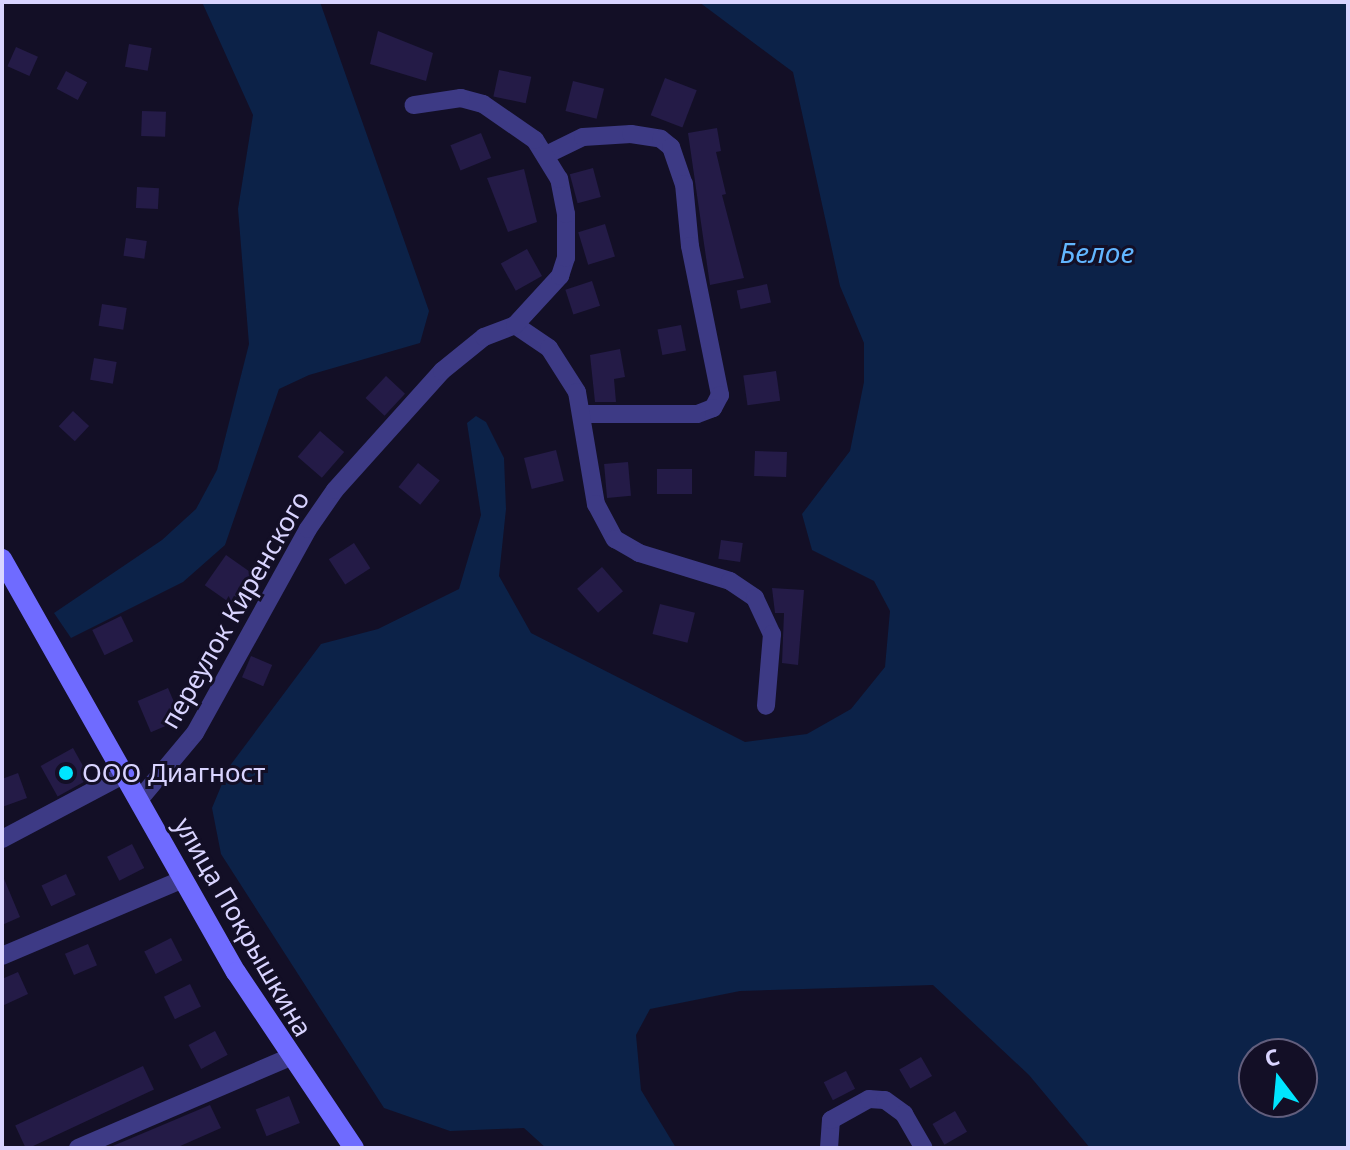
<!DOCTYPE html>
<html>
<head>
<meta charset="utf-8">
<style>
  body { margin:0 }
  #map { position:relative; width:1350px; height:1150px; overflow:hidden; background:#130f26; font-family:"Noto Sans",sans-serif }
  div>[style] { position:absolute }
  .water>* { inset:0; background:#0c2248 }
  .building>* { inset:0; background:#241b47; transform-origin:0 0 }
  .street>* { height:18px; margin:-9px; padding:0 9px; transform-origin:9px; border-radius:9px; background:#3d3a85 }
  .secondary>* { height:20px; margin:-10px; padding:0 10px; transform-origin:10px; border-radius:10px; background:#6f6bff }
  .dots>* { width:22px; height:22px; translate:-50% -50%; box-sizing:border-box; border:4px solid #130f26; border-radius:50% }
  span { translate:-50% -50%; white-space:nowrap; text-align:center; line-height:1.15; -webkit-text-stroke:6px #130f26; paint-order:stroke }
  .street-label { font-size:26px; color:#d9d4ff }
  .poi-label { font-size:26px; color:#d9d4ff }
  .left { translate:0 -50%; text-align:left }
  .water-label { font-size:28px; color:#62b6ff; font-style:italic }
  .frame { position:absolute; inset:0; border:4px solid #d9d4ff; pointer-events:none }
  .north { position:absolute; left:1238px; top:1038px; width:80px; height:80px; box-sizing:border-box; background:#130f26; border:2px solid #625e7d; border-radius:50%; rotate:344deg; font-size:22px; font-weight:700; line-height:32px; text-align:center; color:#d9d4ff }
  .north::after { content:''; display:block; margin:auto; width:28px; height:36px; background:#00e5ff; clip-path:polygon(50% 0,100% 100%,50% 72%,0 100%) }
</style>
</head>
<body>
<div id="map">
  <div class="water">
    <i style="clip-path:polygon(202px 2px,320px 2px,429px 311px,420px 343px,309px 375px,279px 389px,225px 545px,183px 582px,71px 638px,54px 613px,162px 540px,196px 509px,217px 470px,249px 344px,238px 209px,253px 115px)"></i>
    <i style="clip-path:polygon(evenodd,699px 2px,1348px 2px,1348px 1148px,1090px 1148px,1029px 1075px,933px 985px,740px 991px,650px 1009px,636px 1035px,641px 1090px,676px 1148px,546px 1148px,524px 1128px,450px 1131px,384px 1108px,221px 854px,212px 808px,229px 767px,321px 644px,378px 629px,459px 589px,481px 515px,467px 423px,476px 416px,486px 422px,504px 458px,506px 509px,499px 576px,531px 633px,745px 742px,807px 734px,851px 709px,885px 667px,890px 611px,874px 581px,812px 550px,802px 514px,850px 451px,864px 382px,864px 343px,840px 286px,793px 72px,699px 2px,1254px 1054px,1302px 1054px,1302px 1102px,1254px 1102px,1254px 1054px)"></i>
  </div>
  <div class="building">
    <i style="clip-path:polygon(378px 31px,433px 53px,426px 81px,370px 64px)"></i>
    <i style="left:129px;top:44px;width:23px;height:23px;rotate:10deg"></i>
    <i style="left:16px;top:47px;width:24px;height:21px;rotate:24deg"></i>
    <i style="left:499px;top:70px;width:33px;height:27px;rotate:12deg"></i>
    <i style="left:66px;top:71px;width:24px;height:20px;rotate:28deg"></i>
    <i style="left:665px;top:78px;width:34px;height:40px;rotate:21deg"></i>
    <i style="left:573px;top:81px;width:32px;height:31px;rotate:14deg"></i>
    <i style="left:142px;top:111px;width:24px;height:25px;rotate:2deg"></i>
    <i style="clip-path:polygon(717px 128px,721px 151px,716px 152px,726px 194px,722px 195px,744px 278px,710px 285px,688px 133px)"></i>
    <i style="left:481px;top:133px;width:27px;height:33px;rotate:68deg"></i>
    <i style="left:593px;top:168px;width:30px;height:24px;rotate:75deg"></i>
    <i style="clip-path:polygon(524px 169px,537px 222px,508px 232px,487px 178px)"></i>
    <i style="left:137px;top:187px;width:22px;height:21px;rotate:3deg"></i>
    <i style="left:605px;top:224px;width:34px;height:28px;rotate:73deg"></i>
    <i style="left:126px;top:238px;width:21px;height:18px;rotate:8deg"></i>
    <i style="left:527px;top:249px;width:31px;height:30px;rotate:61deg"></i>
    <i style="left:592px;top:281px;width:26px;height:28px;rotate:72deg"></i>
    <i style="left:767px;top:284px;width:19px;height:31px;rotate:78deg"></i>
    <i style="left:102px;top:304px;width:25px;height:22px;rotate:9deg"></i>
    <i style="left:681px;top:325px;width:26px;height:24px;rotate:79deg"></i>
    <i style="clip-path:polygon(620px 349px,625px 377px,614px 379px,616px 402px,595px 402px,590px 355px)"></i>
    <i style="left:94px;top:358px;width:23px;height:22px;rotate:10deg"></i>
    <i style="left:776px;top:371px;width:30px;height:33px;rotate:82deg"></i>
    <i style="left:386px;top:376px;width:26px;height:30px;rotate:43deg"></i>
    <i style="left:73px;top:411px;width:22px;height:21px;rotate:43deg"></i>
    <i style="left:320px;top:431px;width:32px;height:34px;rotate:41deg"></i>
    <i style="left:556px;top:450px;width:32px;height:33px;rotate:76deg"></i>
    <i style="left:755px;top:451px;width:32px;height:25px;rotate:2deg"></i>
    <i style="left:628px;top:462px;width:34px;height:24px;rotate:85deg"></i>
    <i style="left:418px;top:463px;width:28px;height:31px;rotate:39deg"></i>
    <i style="left:692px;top:469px;width:25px;height:35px;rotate:90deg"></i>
    <i style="left:721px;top:540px;width:22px;height:19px;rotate:8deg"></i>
    <i style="left:354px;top:543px;width:30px;height:30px;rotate:57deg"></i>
    <i style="left:226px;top:555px;width:33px;height:37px;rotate:35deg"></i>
    <i style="left:602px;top:567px;width:32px;height:33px;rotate:49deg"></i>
    <i style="clip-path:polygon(772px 588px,804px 590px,798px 665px,782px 663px,784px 613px,775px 613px)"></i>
    <i style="left:660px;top:604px;width:36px;height:31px;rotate:14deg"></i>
    <i style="left:121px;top:616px;width:28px;height:32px;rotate:64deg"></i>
    <i style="left:251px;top:656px;width:23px;height:23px;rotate:23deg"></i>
    <i style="left:168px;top:688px;width:34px;height:33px;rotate:67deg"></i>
    <i style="left:73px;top:748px;width:35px;height:37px;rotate:61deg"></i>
    <i style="clip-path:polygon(18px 773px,27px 798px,2px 807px,2px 779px)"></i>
    <i style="left:132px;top:844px;width:27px;height:28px;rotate:63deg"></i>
    <i style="clip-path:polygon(2px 874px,20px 917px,2px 925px)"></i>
    <i style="left:66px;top:874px;width:23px;height:27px;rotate:65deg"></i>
    <i style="left:171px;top:938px;width:25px;height:30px;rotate:63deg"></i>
    <i style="left:88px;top:944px;width:23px;height:25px;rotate:67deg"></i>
    <i style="clip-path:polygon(18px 972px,28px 994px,2px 1006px,2px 979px)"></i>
    <i style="left:190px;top:984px;width:25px;height:29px;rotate:64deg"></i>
    <i style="left:215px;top:1031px;width:27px;height:30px;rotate:62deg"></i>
    <i style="left:921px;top:1057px;width:22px;height:25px;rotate:60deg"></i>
    <i style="left:143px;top:1066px;width:26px;height:141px;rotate:65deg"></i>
    <i style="left:846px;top:1071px;width:20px;height:25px;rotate:63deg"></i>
    <i style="left:289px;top:1096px;width:29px;height:36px;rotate:68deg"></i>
    <i style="clip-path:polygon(210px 1105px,221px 1128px,178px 1147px,108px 1148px)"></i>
    <i style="left:955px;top:1111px;width:24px;height:26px;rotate:60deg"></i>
  </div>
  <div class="street">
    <i style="left:548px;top:154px;width:39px;rotate:-26deg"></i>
    <i style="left:583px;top:137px;width:48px;rotate:-3.6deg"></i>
    <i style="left:631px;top:134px;width:30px;rotate:9deg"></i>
    <i style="left:661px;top:139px;width:13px;rotate:39deg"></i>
    <i style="left:671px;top:147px;width:39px;rotate:71deg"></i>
    <i style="left:684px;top:184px;width:62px;rotate:84.5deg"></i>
    <i style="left:690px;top:246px;width:152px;rotate:78.6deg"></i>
    <i style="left:720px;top:395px;width:15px;rotate:118deg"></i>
    <i style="left:713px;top:408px;width:17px;rotate:159deg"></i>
    <i style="left:697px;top:414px;width:114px;rotate:180deg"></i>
    <i style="left:515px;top:325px;width:41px;rotate:34.1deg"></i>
    <i style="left:549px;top:348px;width:52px;rotate:57.5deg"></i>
    <i style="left:577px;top:392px;width:114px;rotate:80.4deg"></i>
    <i style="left:596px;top:504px;width:40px;rotate:62deg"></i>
    <i style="left:615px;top:539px;width:28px;rotate:30deg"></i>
    <i style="left:639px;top:553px;width:95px;rotate:17.1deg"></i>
    <i style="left:730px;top:581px;width:30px;rotate:34deg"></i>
    <i style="left:755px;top:598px;width:40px;rotate:65deg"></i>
    <i style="left:772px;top:634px;width:72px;rotate:94.8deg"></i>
    <i style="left:139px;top:800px;width:87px;rotate:-50.1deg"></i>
    <i style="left:195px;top:733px;width:233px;rotate:-61deg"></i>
    <i style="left:308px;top:529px;width:47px;rotate:-55.3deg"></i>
    <i style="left:335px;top:490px;width:160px;rotate:-48deg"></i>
    <i style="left:442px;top:371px;width:54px;rotate:-39deg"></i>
    <i style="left:484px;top:337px;width:33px;rotate:-21deg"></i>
    <i style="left:515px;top:325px;width:67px;rotate:-47.4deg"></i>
    <i style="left:560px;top:276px;width:19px;rotate:-72deg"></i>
    <i style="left:566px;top:258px;width:44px;rotate:-90deg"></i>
    <i style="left:566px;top:214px;width:36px;rotate:-101deg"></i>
    <i style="left:559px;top:179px;width:46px;rotate:-121.6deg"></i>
    <i style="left:535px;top:140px;width:63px;rotate:-145.3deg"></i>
    <i style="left:483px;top:104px;width:23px;rotate:-165deg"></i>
    <i style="left:461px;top:98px;width:48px;rotate:171.5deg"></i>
    <i style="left:2px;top:839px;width:139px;rotate:-27.9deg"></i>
    <i style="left:2px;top:956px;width:197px;rotate:-23deg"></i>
    <i style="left:78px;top:1148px;width:231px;rotate:-23.2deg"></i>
    <i style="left:829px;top:1148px;width:28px;rotate:-86deg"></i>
    <i style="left:831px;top:1120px;width:43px;rotate:-28.9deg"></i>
    <i style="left:869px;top:1099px;width:16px;rotate:4deg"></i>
    <i style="left:885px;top:1100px;width:24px;rotate:36deg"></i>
    <i style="left:904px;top:1114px;width:39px;rotate:60deg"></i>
  </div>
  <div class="secondary">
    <i style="left:2px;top:559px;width:475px;rotate:60.5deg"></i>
    <i style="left:236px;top:972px;width:212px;rotate:56.2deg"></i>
  </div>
  <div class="dots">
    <i style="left:66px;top:773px;background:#00e5ff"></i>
  </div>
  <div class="street-label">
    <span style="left:235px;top:610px;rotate:-60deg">переулок Киренского</span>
    <span style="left:243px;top:927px;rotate:60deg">улица Покрышкина</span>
  </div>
  <div class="poi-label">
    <span class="left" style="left:82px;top:773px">ООО Диагност</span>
  </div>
  <div class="water-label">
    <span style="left:1097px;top:252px">Белое</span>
  </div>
  <div class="frame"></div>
  <div class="north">С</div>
</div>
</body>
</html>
